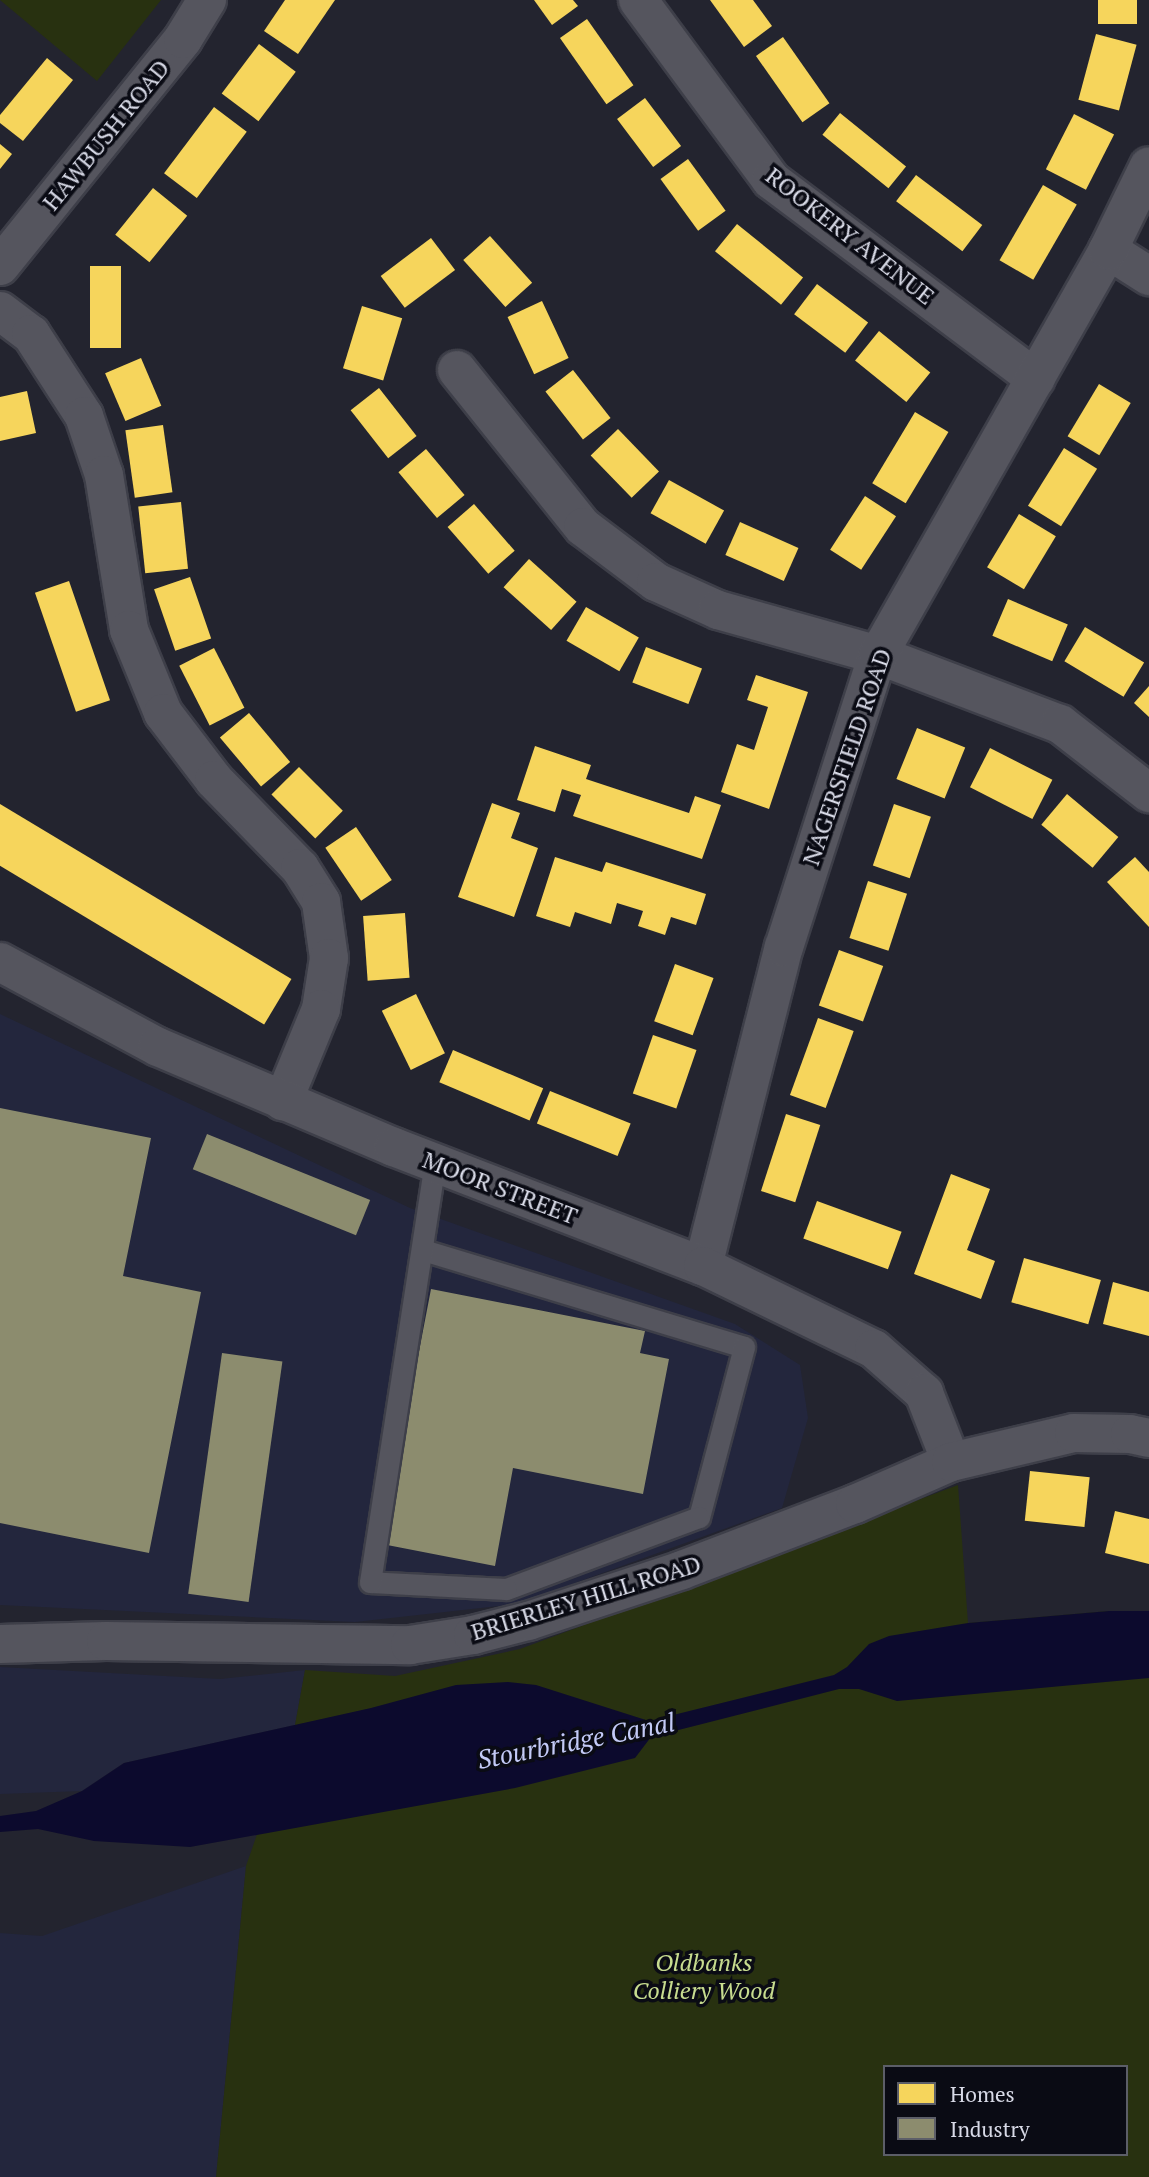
<!DOCTYPE html>
<html>
<head>
<meta charset="utf-8">
<style>
  body { margin:0 }
  #map { position:relative; width:1149px; height:2177px; overflow:hidden; background:#23242f; font-family:"PT Serif",serif }
  div>[style] { position:absolute }
  .built>* { inset:0; background:#23263d }
  .green>* { inset:0; background:#283110 }
  .water>* { inset:0; background:#0c0a2d }
  .homes>* { inset:0; background:#f6d55c; transform-origin:0 0 }
  .industry>* { inset:0; background:#8c8c6e; transform-origin:0 0 }
  .roads { filter:drop-shadow(2px 0 #3e3f49) drop-shadow(-2px 0 #3e3f49) drop-shadow(0 2px #3e3f49) drop-shadow(0 -2px #3e3f49) }
  .service>* { height:21px; margin:-10.5px; padding:0 10.5px; transform-origin:10.5px; border-radius:10.5px; background:#55555e }
  .minor>* { height:38px; margin:-19px; padding:0 19px; transform-origin:19px; border-radius:19px; background:#55555e }
  .tertiary>* { height:38px; margin:-19px; padding:0 19px; transform-origin:19px; border-radius:19px; background:#55555e }
  .secondary>* { height:38px; margin:-19px; padding:0 19px; transform-origin:19px; border-radius:19px; background:#55555e }
  span { translate:-50% -50%; white-space:nowrap; text-align:center; line-height:1.15; -webkit-text-stroke:7px #0a0b14; paint-order:stroke }
  .street-label { font-size:24px; color:#d8dae7 }
  .park-label { font-size:24px; color:#c7dc8f; font-style:italic }
  .water-label { font-size:26px; color:#c3caf6; font-style:italic }
  .legend { position:absolute; left:883px; top:2065px; width:245px; height:91px; box-sizing:border-box; background:#0a0b14; border:2px solid #5c5e68; margin:0; padding:9px 12px; list-style:none; font-size:21px; color:#d8dae7 }
  .legend li { display:flex; align-items:center; gap:14px; height:35px }
  .legend b { width:35px; border:2px solid #5c5e68 }
</style>
</head>
<body>
<div id="map">
  <div class="built">
    <i style="clip-path:polygon(0 1014px,410px 1208px,735px 1324px,800px 1365px,808px 1418px,782px 1508px,517px 1604px,355px 1622px,0 1605px)"></i>
    <i style="clip-path:polygon(0 1667px,220px 1679px,305px 1670px,295px 1725px,124px 1763px,82px 1791px,0 1794px)"></i>
    <i style="clip-path:polygon(246px 1866px,216px 2177px,0 2177px,0 1933px,42px 1936px)"></i>
  </div>
  <div class="green">
    <i style="clip-path:polygon(0 0,161px 0,97px 81px)"></i>
    <i style="clip-path:polygon(evenodd,958px 1485px,968px 1623px,1109px 1611px,1149px 1611px,1149px 2177px,216px 2177px,246px 1866px,295px 1725px,305px 1670px,395px 1676px,520px 1649px,958px 1485px,885px 2067px,1126px 2067px,1126px 2154px,885px 2154px,885px 2067px)"></i>
  </div>
  <div class="water">
    <i style="clip-path:polygon(1109px 1611px,1149px 1611px,1149px 1678px,897px 1701px,859px 1689px,839px 1689px,651px 1737px,635px 1758px,515px 1788px,190px 1847px,94px 1841px,38px 1829px,0 1832px,0 1816px,36px 1811px,82px 1791px,124px 1763px,371px 1708px,456px 1685px,508px 1682px,536px 1685px,649px 1721px,834px 1675px,847px 1667px,869px 1644px,889px 1636px,968px 1623px)"></i>
  </div>
  <div class="homes">
    <i style="clip-path:polygon(285px 0,335px 0,298px 54px,264px 31px)"></i>
    <i style="clip-path:polygon(534px 0,573px 0,578px 6px,552px 25px)"></i>
    <i style="clip-path:polygon(710px 0,753px 0,772px 26px,744px 47px)"></i>
    <i style="left:1098px;top:0;width:39px;height:24px"></i>
    <i style="left:587px;top:19px;width:81px;height:33px;rotate:55deg"></i>
    <i style="left:1096px;top:34px;width:42px;height:68px;rotate:15deg"></i>
    <i style="left:783px;top:37px;width:81px;height:33px;rotate:55deg"></i>
    <i style="left:259px;top:44px;width:46px;height:62px;rotate:37deg"></i>
    <i style="clip-path:polygon(47px 58px,73px 80px,23px 141px,0 123px,0 115px)"></i>
    <i style="left:645px;top:98px;width:60px;height:35px;rotate:53deg"></i>
    <i style="left:214px;top:107px;width:41px;height:83px;rotate:37deg"></i>
    <i style="left:840px;top:113px;width:85px;height:28px;rotate:39deg"></i>
    <i style="left:1074px;top:114px;width:45px;height:62px;rotate:27deg"></i>
    <i style="clip-path:polygon(0 144px,12px 154px,0 169px)"></i>
    <i style="left:688px;top:159px;width:64px;height:34px;rotate:54deg"></i>
    <i style="left:916px;top:175px;width:83px;height:33px;rotate:37deg"></i>
    <i style="left:1043px;top:185px;width:39px;height:87px;rotate:30deg"></i>
    <i style="left:153px;top:188px;width:44px;height:60px;rotate:39deg"></i>
    <i style="left:737px;top:224px;width:85px;height:35px;rotate:39deg"></i>
    <i style="left:490px;top:236px;width:63px;height:36px;rotate:48deg"></i>
    <i style="left:431px;top:238px;width:40px;height:63px;rotate:53deg"></i>
    <i style="left:90px;top:266px;width:31px;height:82px"></i>
    <i style="left:817px;top:284px;width:64px;height:38px;rotate:37deg"></i>
    <i style="left:542px;top:301px;width:63px;height:38px;rotate:65deg"></i>
    <i style="left:362px;top:306px;width:42px;height:65px;rotate:17deg"></i>
    <i style="left:879px;top:331px;width:66px;height:38px;rotate:39deg"></i>
    <i style="left:141px;top:358px;width:52px;height:39px;rotate:67deg"></i>
    <i style="left:573px;top:370px;width:61px;height:35px;rotate:52deg"></i>
    <i style="left:1099px;top:384px;width:37px;height:61px;rotate:31deg"></i>
    <i style="left:379px;top:388px;width:61px;height:36px;rotate:52deg"></i>
    <i style="clip-path:polygon(27px 391px,36px 433px,0 441px,0 397px)"></i>
    <i style="left:915px;top:412px;width:39px;height:83px;rotate:31deg"></i>
    <i style="left:163px;top:425px;width:68px;height:38px;rotate:82deg"></i>
    <i style="left:618px;top:429px;width:59px;height:38px;rotate:46deg"></i>
    <i style="left:1064px;top:448px;width:39px;height:68px;rotate:32deg"></i>
    <i style="left:426px;top:449px;width:60px;height:36px;rotate:50deg"></i>
    <i style="left:669px;top:480px;width:63px;height:38px;rotate:29deg"></i>
    <i style="left:865px;top:496px;width:37px;height:64px;rotate:33deg"></i>
    <i style="left:181px;top:502px;width:67px;height:43px;rotate:84deg"></i>
    <i style="left:474px;top:504px;width:62px;height:35px;rotate:49deg"></i>
    <i style="left:1019px;top:514px;width:43px;height:62px;rotate:31deg"></i>
    <i style="left:740px;top:522px;width:64px;height:36px;rotate:24deg"></i>
    <i style="left:529px;top:559px;width:64px;height:38px;rotate:42deg"></i>
    <i style="left:190px;top:577px;width:65px;height:38px;rotate:71deg"></i>
    <i style="left:69px;top:581px;width:126px;height:36px;rotate:71deg"></i>
    <i style="left:1008px;top:599px;width:65px;height:40px;rotate:23deg"></i>
    <i style="left:586px;top:607px;width:61px;height:39px;rotate:30deg"></i>
    <i style="left:1085px;top:627px;width:69px;height:40px;rotate:31deg"></i>
    <i style="left:646px;top:647px;width:60px;height:38px;rotate:21deg"></i>
    <i style="left:214px;top:648px;width:67px;height:39px;rotate:63deg"></i>
    <i style="clip-path:polygon(756px 675px,808px 692px,769px 809px,721px 792px,737px 744px,754px 750px,768px 707px,747px 700px)"></i>
    <i style="clip-path:polygon(1149px 686px,1149px 717px,1134px 703px)"></i>
    <i style="left:249px;top:713px;width:64px;height:38px;rotate:50deg"></i>
    <i style="left:917px;top:728px;width:52px;height:55px;rotate:22deg"></i>
    <i style="clip-path:polygon(535px 746px,591px 765px,586px 779px,689px 813px,695px 796px,721px 805px,702px 859px,573px 816px,581px 795px,562px 789px,555px 812px,517px 800px)"></i>
    <i style="left:990px;top:748px;width:70px;height:44px;rotate:27deg"></i>
    <i style="left:299px;top:767px;width:62px;height:39px;rotate:45deg"></i>
    <i style="left:1067px;top:794px;width:67px;height:40px;rotate:40deg"></i>
    <i style="clip-path:polygon(492px 803px,520px 813px,511px 838px,538px 848px,514px 917px,458px 897px)"></i>
    <i style="left:0;top:804px;width:340px;height:53px;rotate:31deg"></i>
    <i style="left:894px;top:804px;width:39px;height:65px;rotate:19deg"></i>
    <i style="left:356px;top:827px;width:64px;height:37px;rotate:56deg"></i>
    <i style="clip-path:polygon(555px 857px,602px 872px,606px 862px,706px 894px,696px 925px,671px 917px,665px 935px,638px 926px,643px 911px,617px 903px,611px 924px,575px 912px,570px 927px,536px 916px)"></i>
    <i style="clip-path:polygon(1135px 857px,1149px 872px,1149px 927px,1107px 882px)"></i>
    <i style="left:868px;top:881px;width:41px;height:60px;rotate:18deg"></i>
    <i style="left:405px;top:913px;width:65px;height:42px;rotate:86deg"></i>
    <i style="left:839px;top:950px;width:47px;height:59px;rotate:20deg"></i>
    <i style="left:675px;top:964px;width:41px;height:61px;rotate:20deg"></i>
    <i style="left:416px;top:994px;width:66px;height:38px;rotate:64deg"></i>
    <i style="left:818px;top:1018px;width:38px;height:82px;rotate:20deg"></i>
    <i style="left:653px;top:1035px;width:46px;height:62px;rotate:19deg"></i>
    <i style="left:453px;top:1050px;width:98px;height:35px;rotate:23deg"></i>
    <i style="left:550px;top:1091px;width:87px;height:35px;rotate:22deg"></i>
    <i style="left:786px;top:1114px;width:36px;height:81px;rotate:18deg"></i>
    <i style="clip-path:polygon(951px 1174px,990px 1189px,967px 1250px,995px 1261px,981px 1299px,914px 1274px)"></i>
    <i style="left:817px;top:1201px;width:90px;height:40px;rotate:20deg"></i>
    <i style="left:1024px;top:1258px;width:80px;height:46px;rotate:16deg"></i>
    <i style="clip-path:polygon(1113px 1282px,1149px 1292px,1149px 1336px,1103px 1324px)"></i>
    <i style="left:1030px;top:1471px;width:60px;height:50px;rotate:6deg"></i>
    <i style="clip-path:polygon(1115px 1511px,1149px 1519px,1149px 1564px,1105px 1553px)"></i>
  </div>
  <div class="industry">
    <i style="clip-path:polygon(0 1108px,151px 1138px,123px 1276px,201px 1292px,149px 1553px,0 1523px)"></i>
    <i style="left:207px;top:1134px;width:176px;height:38px;rotate:22deg"></i>
    <i style="clip-path:polygon(431px 1289px,645px 1331px,640px 1353px,669px 1359px,643px 1494px,513px 1468px,495px 1566px,382px 1544px)"></i>
    <i style="left:222px;top:1353px;width:61px;height:243px;rotate:8deg"></i>
  </div>
  <div class="roads">
    <div class="service">
      <i style="left:423px;top:1250px;width:335px;rotate:16.8deg"></i>
      <i style="left:744px;top:1347px;width:176px;rotate:104.8deg"></i>
      <i style="left:699px;top:1517px;width:206px;rotate:159.5deg"></i>
      <i style="left:506px;top:1589px;width:136px;rotate:-177.1deg"></i>
      <i style="left:370px;top:1582px;width:424px;rotate:-81.2deg"></i>
    </div>
    <div class="minor">
      <i style="left:638px;top:0;width:224px;rotate:53.5deg"></i>
      <i style="left:771px;top:180px;width:331px;rotate:36.9deg"></i>
      <i style="left:1108px;top:250px;width:49px;rotate:32.4deg"></i>
      <i style="left:0;top:311px;width:39px;rotate:37deg"></i>
      <i style="left:31px;top:334px;width:98px;rotate:57.1deg"></i>
      <i style="left:84px;top:416px;width:62px;rotate:71.3deg"></i>
      <i style="left:104px;top:475px;width:157px;rotate:80.8deg"></i>
      <i style="left:129px;top:630px;width:90px;rotate:67.7deg"></i>
      <i style="left:163px;top:713px;width:84px;rotate:52.7deg"></i>
      <i style="left:214px;top:780px;width:123px;rotate:45.7deg"></i>
      <i style="left:300px;top:868px;width:40px;rotate:58deg"></i>
      <i style="left:321px;top:902px;width:57px;rotate:81.9deg"></i>
      <i style="left:329px;top:958px;width:52px;rotate:98.9deg"></i>
      <i style="left:321px;top:1009px;width:100px;rotate:112.4deg"></i>
      <i style="left:457px;top:370px;width:201px;rotate:51.3deg"></i>
      <i style="left:583px;top:527px;width:91px;rotate:37deg"></i>
      <i style="left:656px;top:582px;width:68px;rotate:24.3deg"></i>
      <i style="left:718px;top:610px;width:166px;rotate:15.7deg"></i>
      <i style="left:878px;top:655px;width:195px;rotate:20.8deg"></i>
      <i style="left:1060px;top:724px;width:113px;rotate:37.8deg"></i>
      <i style="left:703px;top:1266px;width:329px;rotate:-75.8deg"></i>
      <i style="left:784px;top:947px;width:307px;rotate:-72.2deg"></i>
      <i style="left:878px;top:655px;width:466px;rotate:-60.4deg"></i>
      <i style="left:1108px;top:250px;width:93px;rotate:-64deg"></i>
    </div>
    <div class="tertiary">
      <i style="left:0;top:266px;width:292px;rotate:-51.1deg"></i>
      <i style="left:183px;top:39px;width:46px;rotate:-58.4deg"></i>
      <i style="left:0;top:962px;width:179px;rotate:28.3deg"></i>
      <i style="left:158px;top:1047px;width:256px;rotate:23deg"></i>
      <i style="left:394px;top:1147px;width:331px;rotate:21.1deg"></i>
      <i style="left:703px;top:1266px;width:190px;rotate:25.9deg"></i>
      <i style="left:874px;top:1349px;width:67px;rotate:41.3deg"></i>
      <i style="left:924px;top:1393px;width:74px;rotate:68.6deg"></i>
    </div>
    <div class="secondary">
      <i style="left:0;top:1644px;width:106px;rotate:-1.6deg"></i>
      <i style="left:106px;top:1641px;width:304px;rotate:0.8deg"></i>
      <i style="left:410px;top:1645px;width:64px;rotate:-9deg"></i>
      <i style="left:473px;top:1635px;width:57px;rotate:-14.3deg"></i>
      <i style="left:528px;top:1621px;width:162px;rotate:-18.3deg"></i>
      <i style="left:682px;top:1570px;width:185px;rotate:-20.9deg"></i>
      <i style="left:855px;top:1504px;width:105px;rotate:-23.6deg"></i>
      <i style="left:951px;top:1462px;width:126px;rotate:-13.3deg"></i>
      <i style="left:1074px;top:1433px;width:56px;rotate:1deg"></i>
      <i style="left:1130px;top:1434px;width:19px;rotate:12deg"></i>
    </div>
  </div>
  <div class="street-label">
    <span style="left:106px;top:135px;rotate:-51deg">HAWBUSH ROAD</span>
    <span style="left:850px;top:236px;rotate:38deg">ROOKERY AVENUE</span>
    <span style="left:847px;top:757px;rotate:-71deg">NAGERSFIELD ROAD</span>
    <span style="left:500px;top:1188px;rotate:21deg">MOOR STREET</span>
    <span style="left:586px;top:1598px;rotate:-17deg">BRIERLEY HILL ROAD</span>
  </div>
  <div class="park-label">
    <span style="left:704px;top:1977px">Oldbanks<br>Colliery Wood</span>
  </div>
  <div class="water-label">
    <span style="left:576px;top:1741px;rotate:-11deg">Stourbridge Canal</span>
  </div>
  <ul class="legend">
  <li><b style="height:19px;background:#f6d55c"></b>Homes</li>
  <li><b style="height:19px;background:#8c8c6e"></b>Industry</li>
  </ul>
</div>
</body>
</html>
